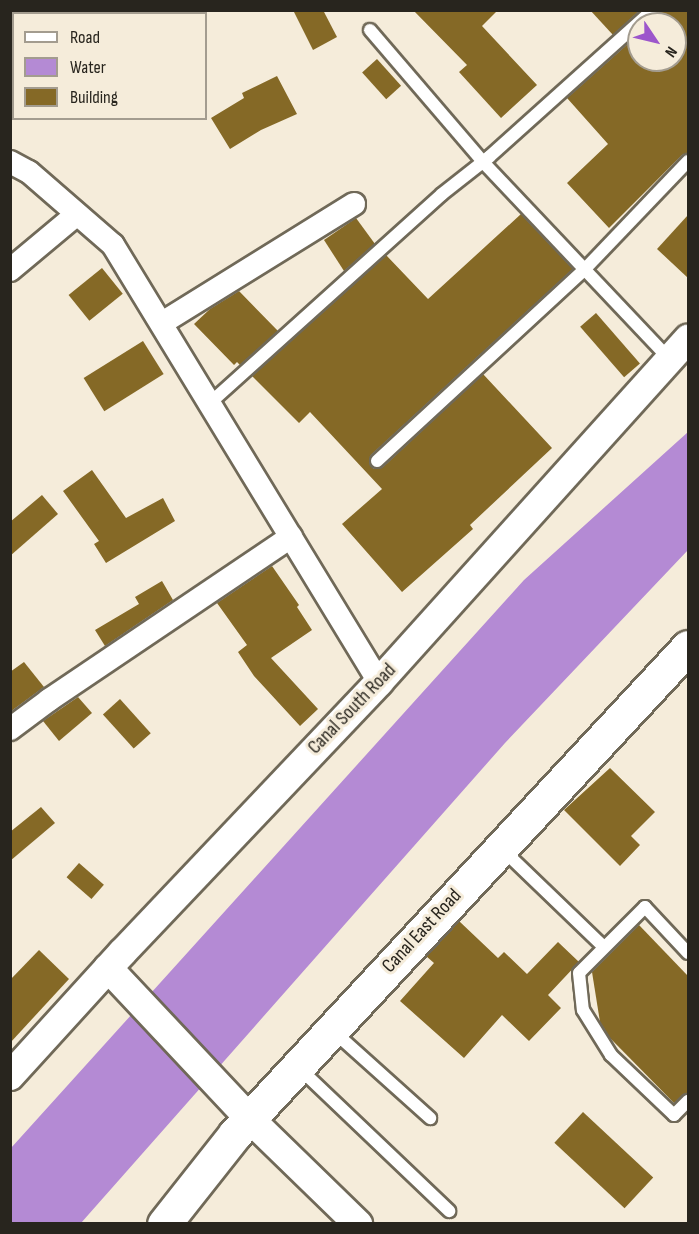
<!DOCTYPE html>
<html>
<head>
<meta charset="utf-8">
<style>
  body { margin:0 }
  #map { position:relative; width:699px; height:1234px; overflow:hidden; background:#f5ecda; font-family:"Sofia Sans Condensed",sans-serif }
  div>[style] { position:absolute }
  .water>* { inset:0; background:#b48ad4 }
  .building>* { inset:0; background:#856926; transform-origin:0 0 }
  .roads { filter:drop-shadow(2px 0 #706958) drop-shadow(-2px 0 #706958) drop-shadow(0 2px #706958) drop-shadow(0 -2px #706958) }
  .service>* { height:12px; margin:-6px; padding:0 6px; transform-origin:6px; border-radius:6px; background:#fff }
  .minor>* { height:22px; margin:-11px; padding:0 11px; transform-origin:11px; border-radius:11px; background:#fff }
  .tertiary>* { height:28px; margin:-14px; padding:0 14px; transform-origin:14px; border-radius:14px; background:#fff }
  .secondary>* { height:33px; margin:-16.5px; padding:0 16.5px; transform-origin:16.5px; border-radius:16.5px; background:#fff }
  span { translate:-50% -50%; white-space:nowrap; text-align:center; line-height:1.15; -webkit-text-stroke:6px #f5ecda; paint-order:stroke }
  .street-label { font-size:20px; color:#28251e }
  .frame { position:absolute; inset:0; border:12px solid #28251e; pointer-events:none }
  .legend { position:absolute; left:12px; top:12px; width:195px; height:108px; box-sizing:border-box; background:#f5ecda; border:2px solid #a39c8f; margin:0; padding:8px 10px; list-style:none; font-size:18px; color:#28251e }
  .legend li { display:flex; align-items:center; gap:12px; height:30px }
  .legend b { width:30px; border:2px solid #a39c8f }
  .north { position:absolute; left:627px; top:12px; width:60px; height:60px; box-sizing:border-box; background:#f5ecda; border:2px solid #a39c8f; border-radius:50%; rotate:125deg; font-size:16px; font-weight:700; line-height:24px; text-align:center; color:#28251e }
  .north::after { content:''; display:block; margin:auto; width:21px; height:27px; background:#9c56cb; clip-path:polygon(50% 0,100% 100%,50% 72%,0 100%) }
</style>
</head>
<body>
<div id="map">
  <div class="water">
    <i style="clip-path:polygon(688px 432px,688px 550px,505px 743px,81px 1223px,11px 1224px,11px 1148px,524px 580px)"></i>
  </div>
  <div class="building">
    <i style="clip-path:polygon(293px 10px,323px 10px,337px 37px,313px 50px)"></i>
    <i style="clip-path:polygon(413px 10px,498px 10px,482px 26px,537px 85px,501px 118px,459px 72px,467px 65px)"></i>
    <i style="clip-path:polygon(590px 10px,640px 10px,613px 35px)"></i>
    <i style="clip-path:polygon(661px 10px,688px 10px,688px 153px,682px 155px,609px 228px,567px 183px,608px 144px,567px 98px,639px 34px,639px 60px,675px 60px,675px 24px,650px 24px)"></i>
    <i style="left:377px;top:59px;width:36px;height:20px;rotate:48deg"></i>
    <i style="clip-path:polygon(277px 76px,297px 114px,261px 130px,230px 149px,211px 118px,244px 98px,242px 93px)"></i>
    <i style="clip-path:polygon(521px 214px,573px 269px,371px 455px,369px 462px,374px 469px,383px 467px,483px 374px,552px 448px,470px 525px,473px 529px,402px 592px,342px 524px,382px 489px,310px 412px,299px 423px,252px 376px,386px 255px,428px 299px)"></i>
    <i style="clip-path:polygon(688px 215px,688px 278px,657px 249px)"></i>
    <i style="clip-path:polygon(356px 218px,375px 244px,344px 271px,324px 240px)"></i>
    <i style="left:102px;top:268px;width:33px;height:43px;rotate:51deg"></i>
    <i style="clip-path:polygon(239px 291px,278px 331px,240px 365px,237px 362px,234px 365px,194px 324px,210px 309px)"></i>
    <i style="left:596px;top:313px;width:67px;height:21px;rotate:49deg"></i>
    <i style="left:143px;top:341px;width:39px;height:70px;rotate:58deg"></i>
    <i style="clip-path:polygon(92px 470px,126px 518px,163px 498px,175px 521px,106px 563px,94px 544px,99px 541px,63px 491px)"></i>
    <i style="clip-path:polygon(42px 495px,58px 514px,10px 556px,10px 522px)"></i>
    <i style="clip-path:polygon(272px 566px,299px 605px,297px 607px,312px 630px,271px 658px,318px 709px,300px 726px,254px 676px,238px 652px,247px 645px,217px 603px)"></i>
    <i style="clip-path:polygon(162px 581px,173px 600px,105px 646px,95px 630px,139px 604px,135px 597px)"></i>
    <i style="clip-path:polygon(24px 662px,44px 687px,10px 712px,10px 672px)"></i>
    <i style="clip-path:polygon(78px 697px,92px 713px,59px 741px,43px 721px)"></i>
    <i style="left:120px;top:699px;width:46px;height:23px;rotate:48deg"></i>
    <i style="clip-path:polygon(610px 768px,655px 812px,631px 836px,640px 845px,620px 866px,564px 810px)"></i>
    <i style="clip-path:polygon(41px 807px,55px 823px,10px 861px,10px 832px)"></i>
    <i style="left:79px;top:863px;width:33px;height:19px;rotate:41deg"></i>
    <i style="clip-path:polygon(459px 921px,498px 958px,504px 952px,527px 974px,558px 942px,579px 962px,548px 995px,561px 1008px,529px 1041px,502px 1015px,464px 1058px,400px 1001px,434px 963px,426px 956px)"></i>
    <i style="clip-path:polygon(639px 925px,688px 976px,688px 1093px,674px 1103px,609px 1037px,600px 1022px,592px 972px)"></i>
    <i style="clip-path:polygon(39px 950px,69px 979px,10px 1043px,10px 980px)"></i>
    <i style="left:583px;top:1112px;width:96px;height:42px;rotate:43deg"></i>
  </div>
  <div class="roads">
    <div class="service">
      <i style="left:370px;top:30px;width:174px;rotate:49.4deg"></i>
      <i style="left:483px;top:162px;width:272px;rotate:46.6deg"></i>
      <i style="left:210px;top:403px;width:312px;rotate:-42deg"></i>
      <i style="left:442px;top:194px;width:60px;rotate:-38.2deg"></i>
      <i style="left:489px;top:157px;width:220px;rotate:-41.9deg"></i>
      <i style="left:377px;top:461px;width:282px;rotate:-42.7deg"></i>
      <i style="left:584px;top:270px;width:151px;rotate:-46.3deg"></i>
      <i style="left:502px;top:849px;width:141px;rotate:43.9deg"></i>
      <i style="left:688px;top:953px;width:63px;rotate:-133.1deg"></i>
      <i style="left:645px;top:907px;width:93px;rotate:135deg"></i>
      <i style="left:579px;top:973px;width:37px;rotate:84deg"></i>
      <i style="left:583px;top:1010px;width:53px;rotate:58.1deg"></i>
      <i style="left:611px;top:1055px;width:87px;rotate:43.6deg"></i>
      <i style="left:674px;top:1115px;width:20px;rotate:-45deg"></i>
      <i style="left:332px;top:1030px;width:132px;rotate:41.9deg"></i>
      <i style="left:298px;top:1067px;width:209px;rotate:43.6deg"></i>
    </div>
    <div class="minor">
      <i style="left:10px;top:162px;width:21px;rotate:28deg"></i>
      <i style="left:29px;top:172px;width:111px;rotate:41deg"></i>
      <i style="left:113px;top:245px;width:512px;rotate:58.67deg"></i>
      <i style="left:10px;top:270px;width:87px;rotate:-39.9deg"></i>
      <i style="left:162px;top:323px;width:226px;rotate:-31.8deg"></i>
      <i style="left:10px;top:729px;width:49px;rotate:-36.6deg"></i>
      <i style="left:49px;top:700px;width:292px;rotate:-34deg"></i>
    </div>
    <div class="tertiary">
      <i style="left:108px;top:968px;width:207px;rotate:46.8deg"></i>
      <i style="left:250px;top:1119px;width:151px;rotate:44.2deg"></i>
      <i style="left:10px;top:1076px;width:168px;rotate:-47.7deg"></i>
      <i style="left:123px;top:952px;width:372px;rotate:-46.5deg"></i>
      <i style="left:379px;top:682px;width:462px;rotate:-48deg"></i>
    </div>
    <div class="secondary">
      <i style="left:164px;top:1224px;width:115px;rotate:-51.7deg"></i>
      <i style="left:235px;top:1134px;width:665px;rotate:-47.07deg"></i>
    </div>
  </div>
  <div class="street-label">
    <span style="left:352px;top:709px;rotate:-46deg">Canal South Road</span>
    <span style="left:422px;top:931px;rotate:-47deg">Canal East Road</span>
  </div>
  <div class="frame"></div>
  <ul class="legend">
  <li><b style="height:8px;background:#fff"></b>Road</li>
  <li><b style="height:16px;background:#b48ad4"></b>Water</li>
  <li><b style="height:16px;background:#856926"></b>Building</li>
  </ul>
  <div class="north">N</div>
</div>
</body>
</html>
